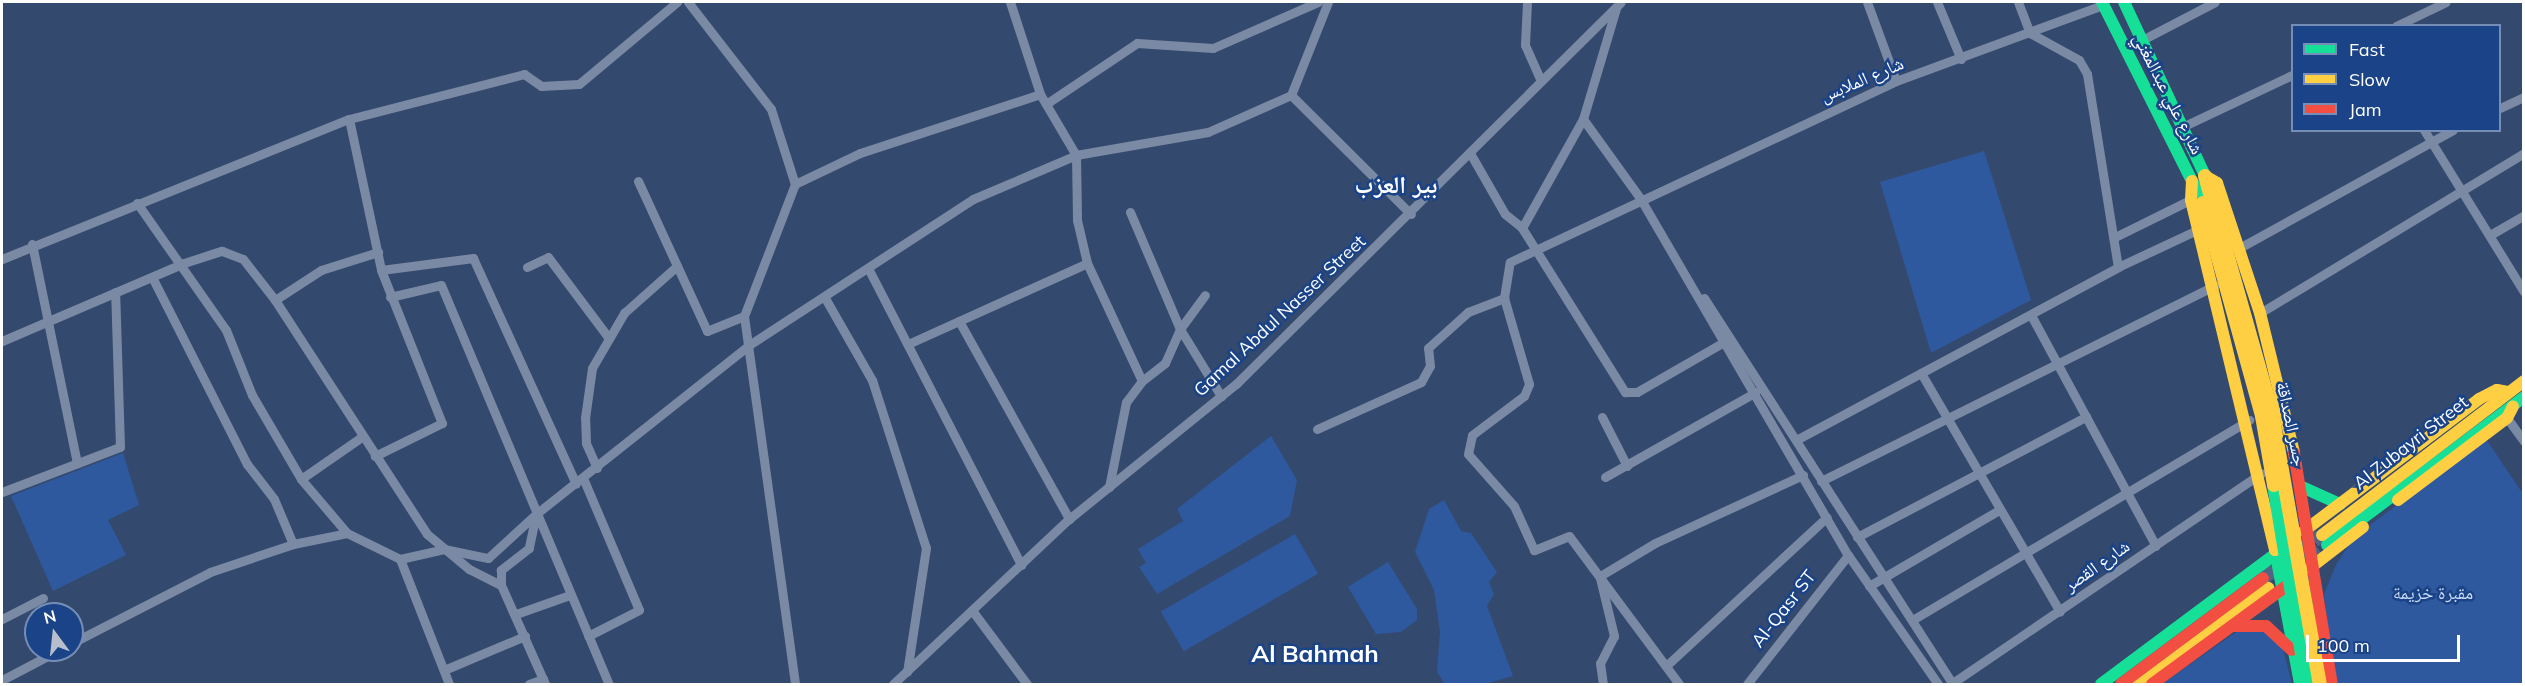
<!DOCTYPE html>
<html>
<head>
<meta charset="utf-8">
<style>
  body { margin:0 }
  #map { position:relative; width:2525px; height:686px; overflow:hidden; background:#34496e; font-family:Mulish,"Noto Naskh Arabic",sans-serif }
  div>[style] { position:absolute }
  .green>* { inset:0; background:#2f599e; transform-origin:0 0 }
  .primary-tunnel>* { height:14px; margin-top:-7px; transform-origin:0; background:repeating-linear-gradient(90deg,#526484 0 14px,transparent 0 21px) }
  .street>* { height:9px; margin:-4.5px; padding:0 4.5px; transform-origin:4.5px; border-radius:4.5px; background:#7b8aa4 }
  .fast>* { height:12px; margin:-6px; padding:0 6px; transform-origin:6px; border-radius:6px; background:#16e098 }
  .slow>* { height:12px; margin:-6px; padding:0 6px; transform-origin:6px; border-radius:6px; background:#ffcf43 }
  .jam>* { height:12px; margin:-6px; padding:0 6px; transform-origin:6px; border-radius:6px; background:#f24e42 }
  .fast-bridge>* { height:14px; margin:-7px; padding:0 7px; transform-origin:7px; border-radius:7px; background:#16e098 }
  .slow-bridge>* { height:14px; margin:-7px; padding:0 7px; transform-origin:7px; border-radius:7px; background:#ffcf43 }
  span { translate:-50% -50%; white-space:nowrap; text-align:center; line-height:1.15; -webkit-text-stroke:5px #1b4387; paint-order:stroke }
  .street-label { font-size:18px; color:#fff }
  .park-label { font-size:18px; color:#c8dbf9 }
  .district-label { font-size:24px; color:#fff; font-weight:700 }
  .frame { position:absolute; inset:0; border:3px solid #fff; pointer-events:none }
  .legend { position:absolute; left:2291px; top:24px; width:210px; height:108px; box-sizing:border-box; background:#1b4387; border:2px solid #768eb7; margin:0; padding:8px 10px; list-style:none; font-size:18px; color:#fff }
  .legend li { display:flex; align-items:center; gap:12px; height:30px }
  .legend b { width:30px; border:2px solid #768eb7 }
  .north { position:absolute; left:24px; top:602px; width:60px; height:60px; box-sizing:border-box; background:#1b4387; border:2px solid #768eb7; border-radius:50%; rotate:345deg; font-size:16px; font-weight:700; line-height:24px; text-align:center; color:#fff }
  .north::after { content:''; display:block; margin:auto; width:21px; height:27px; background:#b8bfcc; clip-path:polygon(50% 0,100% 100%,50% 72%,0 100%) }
  .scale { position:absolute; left:2306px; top:635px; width:154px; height:27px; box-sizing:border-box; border:3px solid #fff; border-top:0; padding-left:8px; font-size:18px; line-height:21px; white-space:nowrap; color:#fff; -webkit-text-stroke:4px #1b4387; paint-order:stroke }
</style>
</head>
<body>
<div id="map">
  <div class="green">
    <i style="clip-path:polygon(1984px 151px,2031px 300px,1931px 353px,1880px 182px)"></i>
    <i style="clip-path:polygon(1271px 436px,1297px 480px,1290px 516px,1157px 594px,1139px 567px,1146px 563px,1138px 549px,1183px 521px,1177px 509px)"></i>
    <i style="clip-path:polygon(2486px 439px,2523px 494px,2523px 684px,2336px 684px,2324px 594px,2336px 565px,2354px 537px)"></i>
    <i style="clip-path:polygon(123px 453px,139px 505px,108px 520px,126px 555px,53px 591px,11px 496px)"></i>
    <i style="clip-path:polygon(1444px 500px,1461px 531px,1471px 533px,1497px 572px,1489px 582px,1494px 594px,1487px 606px,1513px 676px,1485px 684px,1445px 684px,1437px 672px,1440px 632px,1434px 590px,1415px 552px,1429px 509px)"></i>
    <i style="left:1295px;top:534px;width:46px;height:155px;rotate:60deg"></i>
    <i style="clip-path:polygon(1388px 562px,1417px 609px,1417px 620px,1401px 632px,1376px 634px,1348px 587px)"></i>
    <i style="clip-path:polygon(2258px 626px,2281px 641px,2292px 684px,2162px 684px,2243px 627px)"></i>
  </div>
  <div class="primary-tunnel">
    <i style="left:2291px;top:571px;width:44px;rotate:-35.8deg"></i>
    <i style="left:2263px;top:578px;width:71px;rotate:-36.4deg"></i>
  </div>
  <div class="street">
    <i style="left:688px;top:2px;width:135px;rotate:52.2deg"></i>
    <i style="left:771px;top:109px;width:79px;rotate:72.3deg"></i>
    <i style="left:795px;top:184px;width:142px;rotate:111.1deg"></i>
    <i style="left:744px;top:316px;width:372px;rotate:82.1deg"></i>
    <i style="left:1010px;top:2px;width:97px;rotate:71.9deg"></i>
    <i style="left:1527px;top:2px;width:43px;rotate:92.7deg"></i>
    <i style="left:1525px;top:45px;width:39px;rotate:66deg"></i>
    <i style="left:1867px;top:2px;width:84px;rotate:69.8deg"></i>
    <i style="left:1937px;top:2px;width:62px;rotate:67.2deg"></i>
    <i style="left:2018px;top:2px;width:33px;rotate:69deg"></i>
    <i style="left:2030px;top:33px;width:56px;rotate:28.9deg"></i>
    <i style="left:2079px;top:60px;width:16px;rotate:60deg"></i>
    <i style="left:2087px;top:74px;width:195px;rotate:80.9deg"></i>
    <i style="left:2396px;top:26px;width:55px;rotate:-25.6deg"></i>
    <i style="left:2142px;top:40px;width:82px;rotate:-27.5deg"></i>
    <i style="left:1291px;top:95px;width:169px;rotate:44.8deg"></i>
    <i style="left:1046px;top:104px;width:110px;rotate:-33.8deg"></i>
    <i style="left:1137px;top:43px;width:76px;rotate:3.8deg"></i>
    <i style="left:1213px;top:48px;width:115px;rotate:-23.7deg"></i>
    <i style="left:2500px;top:108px;width:26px;rotate:-25deg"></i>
    <i style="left:349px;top:119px;width:154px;rotate:78deg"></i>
    <i style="left:381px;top:270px;width:165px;rotate:68.3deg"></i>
    <i style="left:442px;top:423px;width:75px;rotate:153.8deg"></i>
    <i style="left:1583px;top:119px;width:97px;rotate:54.2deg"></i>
    <i style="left:1640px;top:198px;width:413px;rotate:59.8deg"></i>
    <i style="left:1848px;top:555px;width:157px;rotate:55.1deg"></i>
    <i style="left:2182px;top:127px;width:122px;rotate:-25.3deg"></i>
    <i style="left:2424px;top:130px;width:190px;rotate:58.3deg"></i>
    <i style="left:1470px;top:153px;width:70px;rotate:60.2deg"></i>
    <i style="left:1505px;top:214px;width:22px;rotate:39deg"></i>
    <i style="left:1522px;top:228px;width:194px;rotate:57.9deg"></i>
    <i style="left:1625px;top:392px;width:12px"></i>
    <i style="left:1637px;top:392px;width:100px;rotate:-29.9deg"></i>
    <i style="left:638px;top:181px;width:165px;rotate:65.3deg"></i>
    <i style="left:707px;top:331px;width:40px;rotate:-22deg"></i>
    <i style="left:795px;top:184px;width:72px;rotate:-25.5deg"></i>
    <i style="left:860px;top:153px;width:189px;rotate:-18.1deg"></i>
    <i style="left:1040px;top:94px;width:71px;rotate:59.5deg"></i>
    <i style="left:1076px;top:155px;width:65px;rotate:89.1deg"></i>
    <i style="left:1077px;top:220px;width:44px;rotate:76.9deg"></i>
    <i style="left:1087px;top:263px;width:130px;rotate:65deg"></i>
    <i style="left:1142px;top:381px;width:26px;rotate:127deg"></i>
    <i style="left:1126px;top:402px;width:87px;rotate:101.3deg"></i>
    <i style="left:137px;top:203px;width:155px;rotate:55deg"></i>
    <i style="left:226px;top:330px;width:70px;rotate:68.2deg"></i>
    <i style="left:252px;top:395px;width:97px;rotate:59.7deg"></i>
    <i style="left:301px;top:479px;width:71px;rotate:49.6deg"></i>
    <i style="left:347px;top:533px;width:59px;rotate:26.1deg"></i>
    <i style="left:400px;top:559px;width:45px;rotate:-12.8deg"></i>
    <i style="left:444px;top:549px;width:45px;rotate:11.6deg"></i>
    <i style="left:488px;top:558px;width:65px;rotate:-42.5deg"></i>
    <i style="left:536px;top:514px;width:272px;rotate:-38.4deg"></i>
    <i style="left:749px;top:345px;width:267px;rotate:-33.1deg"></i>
    <i style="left:973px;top:199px;width:112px;rotate:-23.1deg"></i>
    <i style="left:1076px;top:155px;width:134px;rotate:-9.9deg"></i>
    <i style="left:1208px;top:132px;width:91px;rotate:-24deg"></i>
    <i style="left:1291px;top:95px;width:100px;rotate:-68.3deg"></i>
    <i style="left:1130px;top:212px;width:127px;rotate:66.9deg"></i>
    <i style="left:1180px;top:329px;width:79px;rotate:58.5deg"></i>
    <i style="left:1522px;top:228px;width:125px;rotate:-60.8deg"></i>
    <i style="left:1583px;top:119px;width:116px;rotate:-73.4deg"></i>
    <i style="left:2490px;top:235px;width:39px;rotate:-30deg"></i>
    <i style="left:2115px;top:237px;width:90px;rotate:-26.3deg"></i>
    <i style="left:32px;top:244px;width:224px;rotate:78.4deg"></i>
    <i style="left:2241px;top:247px;width:242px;rotate:-28.9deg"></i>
    <i style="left:2px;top:259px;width:374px;rotate:-22deg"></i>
    <i style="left:349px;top:119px;width:181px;rotate:-14.4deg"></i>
    <i style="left:524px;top:74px;width:21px;rotate:35deg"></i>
    <i style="left:541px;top:86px;width:38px;rotate:-3deg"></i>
    <i style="left:579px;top:84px;width:128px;rotate:-39.9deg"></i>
    <i style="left:527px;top:267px;width:23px;rotate:-25deg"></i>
    <i style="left:548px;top:257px;width:100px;rotate:53.1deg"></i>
    <i style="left:381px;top:270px;width:93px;rotate:-7.4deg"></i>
    <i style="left:473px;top:258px;width:248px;rotate:65.5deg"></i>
    <i style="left:869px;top:270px;width:332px;rotate:62.7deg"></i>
    <i style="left:152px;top:277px;width:210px;rotate:63.1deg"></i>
    <i style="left:247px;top:464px;width:44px;rotate:52.4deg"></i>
    <i style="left:274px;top:499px;width:49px;rotate:67.1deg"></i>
    <i style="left:390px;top:297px;width:52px;rotate:-13.2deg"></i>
    <i style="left:441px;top:285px;width:433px;rotate:67.2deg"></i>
    <i style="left:825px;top:298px;width:95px;rotate:60.2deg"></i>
    <i style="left:872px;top:380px;width:176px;rotate:72.2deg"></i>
    <i style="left:926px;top:548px;width:125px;rotate:98.7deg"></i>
    <i style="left:1704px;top:298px;width:459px;rotate:57.2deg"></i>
    <i style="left:275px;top:300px;width:55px;rotate:-33.1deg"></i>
    <i style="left:321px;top:270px;width:60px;rotate:-17.5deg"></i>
    <i style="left:2260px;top:313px;width:309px;rotate:-31.2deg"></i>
    <i style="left:2032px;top:317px;width:260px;rotate:61.6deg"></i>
    <i style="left:959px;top:321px;width:227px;rotate:60.9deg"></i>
    <i style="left:2px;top:341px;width:198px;rotate:-23.2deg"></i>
    <i style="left:184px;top:263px;width:40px;rotate:-18deg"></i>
    <i style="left:222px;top:251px;width:22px;rotate:21deg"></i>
    <i style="left:243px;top:259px;width:52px;rotate:52deg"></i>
    <i style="left:275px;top:300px;width:279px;rotate:57deg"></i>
    <i style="left:427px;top:534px;width:55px;rotate:39.8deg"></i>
    <i style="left:469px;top:569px;width:36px;rotate:27deg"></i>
    <i style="left:908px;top:344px;width:196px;rotate:-24.3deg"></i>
    <i style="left:1921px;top:373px;width:276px;rotate:59.8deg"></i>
    <i style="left:1142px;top:381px;width:29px;rotate:-38deg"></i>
    <i style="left:1165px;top:363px;width:37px;rotate:-66deg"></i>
    <i style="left:1180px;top:329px;width:42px;rotate:-53.7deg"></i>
    <i style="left:1602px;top:417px;width:55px;rotate:63deg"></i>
    <i style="left:2507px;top:418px;width:29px;rotate:54deg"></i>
    <i style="left:1317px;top:429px;width:114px;rotate:-24.3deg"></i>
    <i style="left:1421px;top:382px;width:18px;rotate:-61deg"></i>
    <i style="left:1430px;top:366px;width:18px;rotate:-96deg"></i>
    <i style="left:1428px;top:348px;width:54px;rotate:-42deg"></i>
    <i style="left:1468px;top:312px;width:39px;rotate:-21deg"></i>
    <i style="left:1796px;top:440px;width:366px;rotate:-28.2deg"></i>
    <i style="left:2118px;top:267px;width:89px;rotate:-25.1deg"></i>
    <i style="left:597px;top:468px;width:27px;rotate:-114deg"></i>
    <i style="left:586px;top:443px;width:25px;rotate:-92deg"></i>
    <i style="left:585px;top:418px;width:50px;rotate:-82deg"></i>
    <i style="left:592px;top:368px;width:64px;rotate:-59.8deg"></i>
    <i style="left:624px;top:313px;width:71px;rotate:-41.6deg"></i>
    <i style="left:1605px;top:477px;width:173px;rotate:-29.4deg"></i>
    <i style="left:583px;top:478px;width:143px;rotate:67deg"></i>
    <i style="left:639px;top:610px;width:57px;rotate:153deg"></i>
    <i style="left:301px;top:479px;width:75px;rotate:-34.7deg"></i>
    <i style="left:1821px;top:481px;width:440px;rotate:-26.4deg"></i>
    <i style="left:2px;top:492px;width:126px;rotate:-20.9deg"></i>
    <i style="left:120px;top:447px;width:155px;rotate:-91.8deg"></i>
    <i style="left:536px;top:514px;width:35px;rotate:102deg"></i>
    <i style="left:529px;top:548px;width:36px;rotate:142deg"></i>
    <i style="left:501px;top:570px;width:15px;rotate:90deg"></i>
    <i style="left:501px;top:585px;width:108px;rotate:66deg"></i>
    <i style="left:1857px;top:537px;width:259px;rotate:-27.7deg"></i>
    <i style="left:400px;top:559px;width:134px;rotate:68.6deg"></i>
    <i style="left:1600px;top:576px;width:64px;rotate:-31deg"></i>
    <i style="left:1655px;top:543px;width:163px;rotate:-24.7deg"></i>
    <i style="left:1600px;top:578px;width:60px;rotate:76.4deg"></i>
    <i style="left:1614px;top:636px;width:30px;rotate:117deg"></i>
    <i style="left:1600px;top:663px;width:21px;rotate:82deg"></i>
    <i style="left:1869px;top:586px;width:151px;rotate:-30.3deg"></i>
    <i style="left:974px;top:613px;width:89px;rotate:53.3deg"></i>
    <i style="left:516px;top:614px;width:57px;rotate:-19.4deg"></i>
    <i style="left:2px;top:619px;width:46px;rotate:-27.1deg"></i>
    <i style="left:1914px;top:619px;width:390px;rotate:-30.7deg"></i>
    <i style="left:72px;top:643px;width:155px;rotate:-27.2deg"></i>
    <i style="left:210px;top:572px;width:88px;rotate:-18.6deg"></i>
    <i style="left:293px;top:544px;width:55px;rotate:-11.5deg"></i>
    <i style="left:1666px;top:666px;width:219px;rotate:-42.8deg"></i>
    <i style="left:444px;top:670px;width:88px;rotate:-22.8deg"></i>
    <i style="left:2px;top:680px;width:64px;rotate:-27.8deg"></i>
    <i style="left:529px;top:684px;width:15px;rotate:-20deg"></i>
    <i style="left:893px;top:684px;width:241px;rotate:-43.2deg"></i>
    <i style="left:1069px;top:519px;width:215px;rotate:-39deg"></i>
    <i style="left:1236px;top:384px;width:542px;rotate:-44.78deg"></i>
    <i style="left:1679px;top:684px;width:184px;rotate:-126.6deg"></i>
    <i style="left:1569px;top:536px;width:38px;rotate:158deg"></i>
    <i style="left:1534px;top:550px;width:48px;rotate:-114.4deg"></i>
    <i style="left:1514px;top:506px;width:69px;rotate:-131.5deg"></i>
    <i style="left:1468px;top:454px;width:19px;rotate:-78deg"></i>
    <i style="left:1472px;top:435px;width:65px;rotate:-36.9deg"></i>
    <i style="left:1524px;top:396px;width:13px;rotate:-67deg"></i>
    <i style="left:1529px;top:384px;width:90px;rotate:-106.2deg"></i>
    <i style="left:1504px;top:298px;width:36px;rotate:-81deg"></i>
    <i style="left:1510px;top:262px;width:426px;rotate:-25.1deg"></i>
    <i style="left:1896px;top:81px;width:221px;rotate:-20.2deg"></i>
    <i style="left:1747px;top:684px;width:164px;rotate:-51.9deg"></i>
    <i style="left:1951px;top:684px;width:375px;rotate:-34.2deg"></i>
  </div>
  <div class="fast">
    <i style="left:2102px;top:2px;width:225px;rotate:63.3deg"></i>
    <i style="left:2124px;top:2px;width:192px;rotate:65deg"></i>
    <i style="left:2302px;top:487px;width:42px;rotate:24.1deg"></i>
    <i style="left:2327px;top:545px;width:246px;rotate:-36.9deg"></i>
    <i style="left:2275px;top:550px;width:136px;rotate:79.4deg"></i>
    <i style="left:2101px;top:684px;width:224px;rotate:-36.7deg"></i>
  </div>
  <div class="slow">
    <i style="left:2205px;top:176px;width:14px;rotate:30deg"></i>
    <i style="left:2217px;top:183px;width:137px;rotate:71.7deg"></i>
    <i style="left:2260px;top:313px;width:144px;rotate:76.3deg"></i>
    <i style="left:2192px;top:181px;width:19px;rotate:93deg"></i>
    <i style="left:2191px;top:200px;width:360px;rotate:76.5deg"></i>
    <i style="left:2398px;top:500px;width:136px;rotate:-37deg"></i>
    <i style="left:2507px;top:418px;width:13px;rotate:-63deg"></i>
    <i style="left:2304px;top:531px;width:219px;rotate:-37deg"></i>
    <i style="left:2479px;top:399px;width:20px;rotate:-27deg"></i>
    <i style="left:2497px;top:390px;width:11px;rotate:10deg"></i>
    <i style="left:2322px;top:535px;width:254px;rotate:-37.3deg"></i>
    <i style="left:2310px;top:568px;width:67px;rotate:-37.7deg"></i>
    <i style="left:2138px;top:684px;width:162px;rotate:-36.4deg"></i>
  </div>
  <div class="jam">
    <i style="left:2294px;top:453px;width:234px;rotate:80.7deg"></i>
    <i style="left:2233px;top:626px;width:33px"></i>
    <i style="left:2266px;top:626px;width:35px;rotate:43deg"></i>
    <i style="left:2121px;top:684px;width:177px;rotate:-36.7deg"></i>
    <i style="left:2152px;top:684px;width:170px;rotate:-36.1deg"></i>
  </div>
  <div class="fast-bridge">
    <i style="left:2274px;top:485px;width:202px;rotate:80.6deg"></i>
  </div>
  <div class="slow-bridge">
    <i style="left:2205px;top:176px;width:246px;rotate:74.2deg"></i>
    <i style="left:2272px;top:413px;width:275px;rotate:80deg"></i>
    <i style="left:2203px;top:203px;width:221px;rotate:74.5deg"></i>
    <i style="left:2262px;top:416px;width:70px;rotate:80.1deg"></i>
  </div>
  <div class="street-label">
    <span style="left:1862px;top:80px;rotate:-23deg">شارع الملابس</span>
    <span style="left:2168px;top:94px;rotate:63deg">شارع علي عبدالمغني</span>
    <span style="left:1280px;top:316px;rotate:-43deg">Gamal Abdul Nasser Street</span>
    <span style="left:2291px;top:424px;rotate:78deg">جسر الصداقة</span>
    <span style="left:2411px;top:443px;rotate:-38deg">Al Zubayri Street</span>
    <span style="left:2097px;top:566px;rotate:-35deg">شارع القصر</span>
    <span style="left:1784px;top:609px;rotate:-52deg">Al-Qasr ST</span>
  </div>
  <div class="park-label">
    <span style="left:2433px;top:593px">مقبرة خزيمة</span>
  </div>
  <div class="district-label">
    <span style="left:1396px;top:185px">بير العزب</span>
    <span style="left:1315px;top:654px">Al Bahmah</span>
  </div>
  <div class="frame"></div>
  <ul class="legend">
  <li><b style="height:8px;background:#16e098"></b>Fast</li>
  <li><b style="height:8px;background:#ffcf43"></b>Slow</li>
  <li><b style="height:8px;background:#f24e42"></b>Jam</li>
  </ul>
  <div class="north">N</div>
  <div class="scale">100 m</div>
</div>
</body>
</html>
